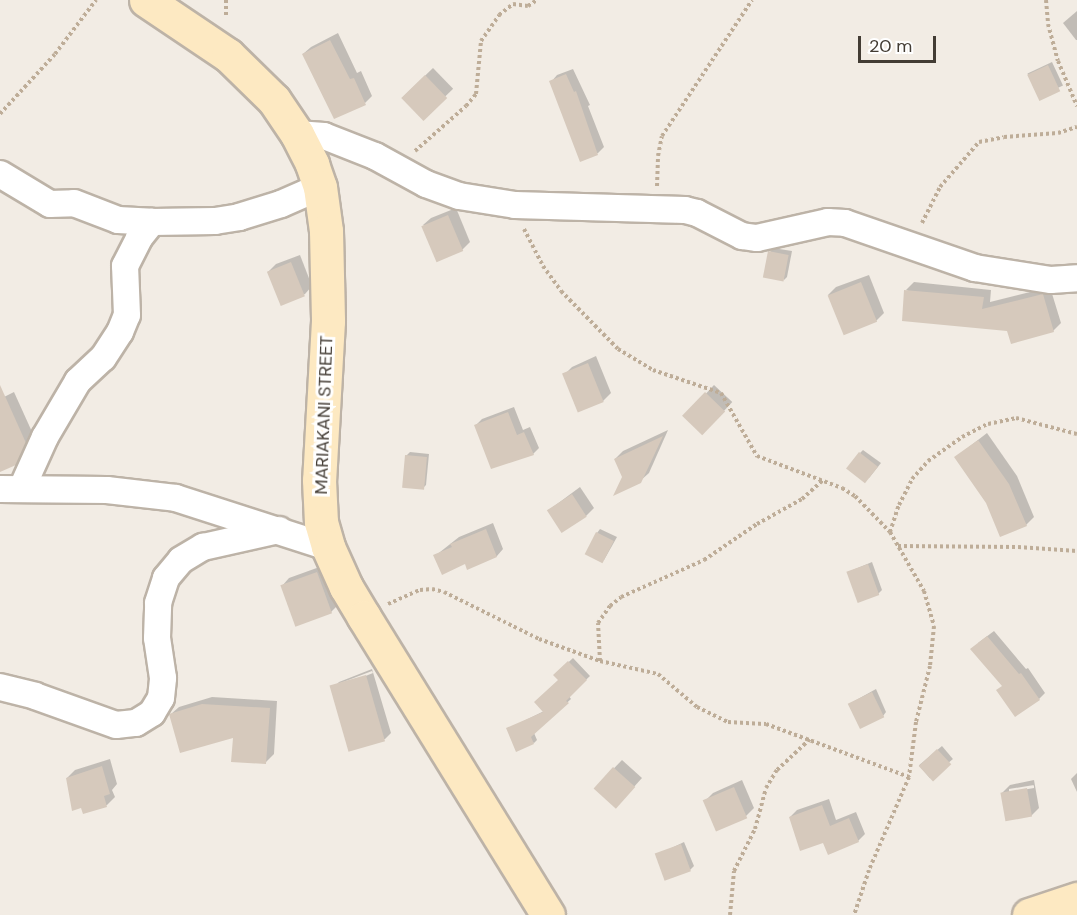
<!DOCTYPE html>
<html>
<head>
<meta charset="utf-8">
<style>
  body { margin:0 }
  #map { position:relative; width:1077px; height:915px; overflow:hidden; background:#f2ece4; font-family:"DM Sans",sans-serif }
  div>[style] { position:absolute }
  .shadow>* { inset:0; background:#0003; transform-origin:0 0 }
  .building>* { inset:0; background:#d6c9bc; transform-origin:0 0 }
  .path>* { height:4px; margin-top:-2px; transform-origin:0; background:repeating-linear-gradient(90deg,#bead98 0 3px,transparent 0 6px) }
  .roads { filter:drop-shadow(2px 0 #bdb3a7) drop-shadow(-2px 0 #bdb3a7) drop-shadow(0 2px #bdb3a7) drop-shadow(0 -2px #bdb3a7) }
  .street>* { height:26px; margin:-13px; padding:0 13px; transform-origin:13px; border-radius:13px; background:#fff }
  .secondary>* { height:33px; margin:-16.5px; padding:0 16.5px; transform-origin:16.5px; border-radius:16.5px; background:#fde9c2 }
  span { translate:-50% -50%; white-space:nowrap; text-align:center; line-height:1.15; -webkit-text-stroke:6px #fff; paint-order:stroke }
  .street-label { font-size:18px; color:#433c34 }
  .scale { position:absolute; left:858px; top:36px; width:78px; height:27px; box-sizing:border-box; border:3px solid #433c34; border-top:0; padding-left:8px; font-size:18px; line-height:21px; white-space:nowrap; color:#433c34; -webkit-text-stroke:4px #fff; paint-order:stroke }
</style>
</head>
<body>
<div id="map">
  <div class="shadow">
    <i style="clip-path:polygon(1077px 11px,1077px 40px,1076px 40px,1063px 23px)"></i>
    <i style="clip-path:polygon(338px 33px,357px 73px,361px 71px,372px 96px,365px 103px,303px 54px,311px 47px)"></i>
    <i style="left:1052px;top:62px;width:26px;height:27px;rotate:65deg"></i>
    <i style="left:433px;top:68px;width:29px;height:42px;rotate:46deg"></i>
    <i style="clip-path:polygon(573px 69px,590px 105px,588px 106px,604px 147px,598px 153px,580px 160px,551px 82px,557px 75px)"></i>
    <i style="clip-path:polygon(456px 208px,470px 242px,462px 250px,423px 225px,431px 218px)"></i>
    <i style="clip-path:polygon(773px 248px,792px 251px,787px 277px,784px 280px,770px 252px)"></i>
    <i style="clip-path:polygon(300px 255px,312px 286px,305px 294px,281px 304px,268px 272px,276px 264px)"></i>
    <i style="clip-path:polygon(869px 275px,884px 313px,876px 321px,828px 295px,836px 287px)"></i>
    <i style="clip-path:polygon(914px 282px,991px 290px,990px 302px,1050px 287px,1061px 323px,1053px 331px,1008px 330px,906px 290px)"></i>
    <i style="clip-path:polygon(596px 356px,611px 393px,603px 401px,564px 375px,572px 367px)"></i>
    <i style="left:714px;top:385px;width:25px;height:43px;rotate:43deg"></i>
    <i style="clip-path:polygon(14px 392px,33px 434px,24px 455px,15px 463px,0 470px,0 399px)"></i>
    <i style="clip-path:polygon(514px 407px,523px 430px,530px 427px,539px 448px,533px 454px,476px 425px,482px 419px)"></i>
    <i style="clip-path:polygon(668px 430px,649px 473px,640px 481px,624px 477px,615px 459px,623px 451px)"></i>
    <i style="clip-path:polygon(987px 433px,1017px 476px,1034px 517px,1026px 525px,987px 502px,956px 457px)"></i>
    <i style="clip-path:polygon(863px 450px,881px 463px,869px 478px,860px 453px)"></i>
    <i style="clip-path:polygon(410px 452px,429px 454px,426px 485px,422px 489px,406px 456px)"></i>
    <i style="clip-path:polygon(580px 487px,594px 508px,586px 516px,549px 510px)"></i>
    <i style="clip-path:polygon(493px 523px,503px 549px,497px 556px,468px 568px,466px 562px,435px 556px,459px 537px)"></i>
    <i style="clip-path:polygon(600px 529px,617px 537px,604px 560px,597px 533px)"></i>
    <i style="clip-path:polygon(872px 562px,882px 590px,878px 594px,848px 572px)"></i>
    <i style="clip-path:polygon(325px 565px,339px 604px,331px 612px,282px 586px,289px 578px)"></i>
    <i style="clip-path:polygon(994px 631px,1026px 669px,1028px 668px,1045px 693px,1039px 699px,1003px 685px,978px 643px)"></i>
    <i style="clip-path:polygon(573px 658px,590px 676px,569px 696px,571px 699px,534px 733px,537px 740px,534px 743px,508px 729px,544px 711px,560px 680px,555px 675px)"></i>
    <i style="clip-path:polygon(evenodd,372px 669px,391px 733px,385px 739px,351px 749px,332px 689px,339px 682px,372px 669px,372px 671px,373px 673px,338px 687px,338px 684px,372px 671px)"></i>
    <i style="clip-path:polygon(876px 689px,886px 712px,883px 716px,849px 704px)"></i>
    <i style="clip-path:polygon(212px 697px,277px 701px,274px 754px,266px 762px,234px 736px,171px 714px,179px 707px)"></i>
    <i style="left:942px;top:746px;width:17px;height:30px;rotate:50deg"></i>
    <i style="clip-path:polygon(110px 759px,117px 784px,112px 790px,115px 797px,107px 805px,84px 812px,67px 778px,75px 770px)"></i>
    <i style="clip-path:polygon(622px 760px,642px 778px,623px 799px,595px 788px)"></i>
    <i style="clip-path:polygon(1077px 773px,1077px 792px,1071px 779px)"></i>
    <i style="clip-path:polygon(742px 780px,754px 808px,746px 816px,718px 829px,705px 801px,713px 793px)"></i>
    <i style="clip-path:polygon(evenodd,1034px 780px,1039px 808px,1031px 816px,1002px 793px,1010px 785px,1034px 780px,1034px 785px,1034px 788px,1009px 792px,1009px 789px,1034px 785px)"></i>
    <i style="clip-path:polygon(829px 799px,836px 820px,856px 812px,865px 834px,858px 841px,824px 841px,790px 817px,797px 810px)"></i>
    <i style="clip-path:polygon(684px 842px,694px 866px,690px 870px,657px 855px)"></i>
  </div>
  <div class="building">
    <i style="clip-path:polygon(330px 40px,350px 79px,354px 78px,366px 105px,334px 119px,302px 54px)"></i>
    <i style="left:1048px;top:65px;width:29px;height:23px;rotate:65deg"></i>
    <i style="clip-path:polygon(566px 74px,574px 92px,576px 91px,598px 155px,580px 162px,549px 81px)"></i>
    <i style="left:425px;top:75px;width:32px;height:33px;rotate:46deg"></i>
    <i style="left:448px;top:215px;width:39px;height:29px;rotate:67deg"></i>
    <i style="left:768px;top:251px;width:21px;height:27px;rotate:11deg"></i>
    <i style="left:291px;top:262px;width:37px;height:26px;rotate:68deg"></i>
    <i style="left:861px;top:282px;width:43px;height:36px;rotate:68deg"></i>
    <i style="clip-path:polygon(904px 290px,984px 297px,982px 309px,1043px 294px,1054px 332px,1011px 344px,1007px 331px,902px 321px)"></i>
    <i style="left:588px;top:363px;width:42px;height:28px;rotate:68deg"></i>
    <i style="clip-path:polygon(0 385px,26px 443px,16px 465px,0 472px)"></i>
    <i style="left:705px;top:392px;width:28px;height:33px;rotate:44deg"></i>
    <i style="clip-path:polygon(508px 412px,517px 435px,524px 432px,534px 455px,491px 469px,474px 425px)"></i>
    <i style="clip-path:polygon(663px 436px,641px 483px,613px 496px,622px 477px,614px 459px)"></i>
    <i style="clip-path:polygon(978px 440px,1009px 484px,1027px 526px,1000px 537px,986px 503px,954px 457px)"></i>
    <i style="left:859px;top:452px;width:24px;height:21px;rotate:38deg"></i>
    <i style="left:405px;top:455px;width:22px;height:33px;rotate:5deg"></i>
    <i style="left:572px;top:494px;width:27px;height:30px;rotate:57deg"></i>
    <i style="clip-path:polygon(486px 529px,497px 557px,467px 570px,465px 564px,442px 575px,433px 555px,452px 547px,450px 544px)"></i>
    <i style="left:596px;top:532px;width:20px;height:25px;rotate:27deg"></i>
    <i style="left:868px;top:564px;width:33px;height:23px;rotate:70deg"></i>
    <i style="left:317px;top:572px;width:44px;height:39px;rotate:70deg"></i>
    <i style="clip-path:polygon(987px 636px,1019px 674px,1021px 673px,1040px 700px,1015px 717px,996px 690px,1002px 686px,970px 649px)"></i>
    <i style="clip-path:polygon(568px 661px,587px 680px,566px 701px,569px 703px,531px 737px,534px 744px,516px 752px,506px 728px,543px 712px,534px 702px,558px 680px,553px 675px)"></i>
    <i style="left:366px;top:675px;width:69px;height:38px;rotate:74deg"></i>
    <i style="left:872px;top:692px;width:28px;height:27px;rotate:64deg"></i>
    <i style="clip-path:polygon(202px 704px,270px 708px,266px 764px,231px 762px,233px 738px,180px 753px,169px 714px)"></i>
    <i style="left:937px;top:749px;width:21px;height:25px;rotate:47deg"></i>
    <i style="clip-path:polygon(102px 766px,110px 794px,104px 796px,107px 807px,83px 814px,81px 808px,72px 811px,66px 778px)"></i>
    <i style="left:613px;top:767px;width:30px;height:29px;rotate:42deg"></i>
    <i style="left:734px;top:787px;width:34px;height:34px;rotate:67deg"></i>
    <i style="left:1027px;top:788px;width:29px;height:27px;rotate:80deg"></i>
    <i style="clip-path:polygon(822px 805px,830px 826px,849px 818px,859px 842px,828px 855px,823px 843px,800px 851px,789px 817px)"></i>
    <i style="left:681px;top:844px;width:29px;height:28px;rotate:70deg"></i>
  </div>
  <div class="path">
    <i style="left:226px;top:0;width:18px;rotate:90deg"></i>
    <i style="left:1046px;top:0;width:24px;rotate:85deg"></i>
    <i style="left:1048px;top:24px;width:38px;rotate:75deg"></i>
    <i style="left:1058px;top:61px;width:49px;rotate:67.1deg"></i>
    <i style="left:0;top:114px;width:81px;rotate:-47.5deg"></i>
    <i style="left:55px;top:54px;width:68px;rotate:-52.8deg"></i>
    <i style="left:415px;top:151px;width:68px;rotate:-41.4deg"></i>
    <i style="left:466px;top:106px;width:16px;rotate:-50deg"></i>
    <i style="left:476px;top:94px;width:53px;rotate:-84.6deg"></i>
    <i style="left:481px;top:41px;width:32px;rotate:-55deg"></i>
    <i style="left:499px;top:15px;width:18px;rotate:-38deg"></i>
    <i style="left:513px;top:4px;width:15px;rotate:8deg"></i>
    <i style="left:528px;top:6px;width:11px;rotate:-34deg"></i>
    <i style="left:657px;top:186px;width:30px;rotate:-88deg"></i>
    <i style="left:658px;top:156px;width:20px;rotate:-79deg"></i>
    <i style="left:662px;top:136px;width:163px;rotate:-56.5deg"></i>
    <i style="left:922px;top:223px;width:40px;rotate:-63.4deg"></i>
    <i style="left:940px;top:187px;width:60px;rotate:-49.1deg"></i>
    <i style="left:979px;top:142px;width:25px;rotate:-11deg"></i>
    <i style="left:1004px;top:137px;width:54px;rotate:-4.2deg"></i>
    <i style="left:1058px;top:133px;width:20px;rotate:-18deg"></i>
    <i style="left:524px;top:229px;width:42px;rotate:62.8deg"></i>
    <i style="left:543px;top:266px;width:31px;rotate:54deg"></i>
    <i style="left:561px;top:291px;width:81px;rotate:45.5deg"></i>
    <i style="left:618px;top:349px;width:41px;rotate:31deg"></i>
    <i style="left:653px;top:370px;width:72px;rotate:18.7deg"></i>
    <i style="left:721px;top:393px;width:73px;rotate:60.3deg"></i>
    <i style="left:757px;top:456px;width:91px;rotate:20.6deg"></i>
    <i style="left:842px;top:488px;width:15px;rotate:32deg"></i>
    <i style="left:855px;top:496px;width:50px;rotate:45.8deg"></i>
    <i style="left:890px;top:532px;width:68px;rotate:60deg"></i>
    <i style="left:924px;top:591px;width:36px;rotate:74deg"></i>
    <i style="left:934px;top:626px;width:40px;rotate:95.7deg"></i>
    <i style="left:930px;top:666px;width:58px;rotate:104deg"></i>
    <i style="left:916px;top:722px;width:55px;rotate:97.3deg"></i>
    <i style="left:909px;top:777px;width:101px;rotate:113.3deg"></i>
    <i style="left:869px;top:870px;width:47px;rotate:108.4deg"></i>
    <i style="left:890px;top:532px;width:28px;rotate:-72deg"></i>
    <i style="left:899px;top:505px;width:29px;rotate:-63deg"></i>
    <i style="left:912px;top:479px;width:24px;rotate:-48deg"></i>
    <i style="left:928px;top:461px;width:42px;rotate:-35.2deg"></i>
    <i style="left:962px;top:437px;width:29px;rotate:-27deg"></i>
    <i style="left:988px;top:424px;width:29px;rotate:-12deg"></i>
    <i style="left:1016px;top:418px;width:63px;rotate:14.7deg"></i>
    <i style="left:898px;top:546px;width:120px;rotate:0.5deg"></i>
    <i style="left:1018px;top:547px;width:59px;rotate:3.9deg"></i>
    <i style="left:388px;top:604px;width:35px;rotate:-24deg"></i>
    <i style="left:420px;top:590px;width:12px;rotate:-5deg"></i>
    <i style="left:432px;top:589px;width:12px;rotate:14deg"></i>
    <i style="left:444px;top:592px;width:106px;rotate:26.3deg"></i>
    <i style="left:539px;top:639px;width:65px;rotate:19.8deg"></i>
    <i style="left:600px;top:661px;width:59px;rotate:12.6deg"></i>
    <i style="left:658px;top:674px;width:51px;rotate:40.2deg"></i>
    <i style="left:697px;top:707px;width:34px;rotate:26deg"></i>
    <i style="left:728px;top:722px;width:38px;rotate:3deg"></i>
    <i style="left:766px;top:724px;width:153px;rotate:20.3deg"></i>
    <i style="left:600px;top:661px;width:38px;rotate:-93deg"></i>
    <i style="left:598px;top:623px;width:21px;rotate:-55deg"></i>
    <i style="left:610px;top:606px;width:14px;rotate:-39deg"></i>
    <i style="left:621px;top:597px;width:91px;rotate:-24deg"></i>
    <i style="left:704px;top:560px;width:64px;rotate:-34.2deg"></i>
    <i style="left:757px;top:524px;width:51px;rotate:-29.1deg"></i>
    <i style="left:802px;top:499px;width:28px;rotate:-42deg"></i>
    <i style="left:730px;top:915px;width:44px;rotate:-84.8deg"></i>
    <i style="left:734px;top:871px;width:47px;rotate:-63.4deg"></i>
    <i style="left:755px;top:829px;width:42px;rotate:-75deg"></i>
    <i style="left:766px;top:788px;width:21px;rotate:-59deg"></i>
    <i style="left:777px;top:770px;width:45px;rotate:-43.2deg"></i>
  </div>
  <div class="roads">
    <div class="street">
      <i style="left:297px;top:134px;width:27px;rotate:4deg"></i>
      <i style="left:324px;top:136px;width:55px;rotate:21.4deg"></i>
      <i style="left:375px;top:156px;width:58px;rotate:28.8deg"></i>
      <i style="left:426px;top:184px;width:35px;rotate:20deg"></i>
      <i style="left:459px;top:196px;width:57px;rotate:9.1deg"></i>
      <i style="left:515px;top:205px;width:170px;rotate:1.7deg"></i>
      <i style="left:685px;top:210px;width:12px;rotate:14deg"></i>
      <i style="left:697px;top:213px;width:51px;rotate:27.1deg"></i>
      <i style="left:742px;top:236px;width:15px;rotate:8deg"></i>
      <i style="left:757px;top:238px;width:73px;rotate:-12.7deg"></i>
      <i style="left:828px;top:222px;width:17px;rotate:3deg"></i>
      <i style="left:845px;top:223px;width:138px;rotate:19.1deg"></i>
      <i style="left:975px;top:268px;width:77px;rotate:9deg"></i>
      <i style="left:1051px;top:280px;width:26px;rotate:-4deg"></i>
      <i style="left:0;top:174px;width:58px;rotate:31deg"></i>
      <i style="left:50px;top:204px;width:24px;rotate:-2deg"></i>
      <i style="left:74px;top:203px;width:47px;rotate:21.1deg"></i>
      <i style="left:118px;top:220px;width:34px;rotate:3deg"></i>
      <i style="left:152px;top:222px;width:63px;rotate:-0.9deg"></i>
      <i style="left:215px;top:221px;width:24px;rotate:-9deg"></i>
      <i style="left:239px;top:217px;width:44px;rotate:-17.2deg"></i>
      <i style="left:281px;top:204px;width:43px;rotate:-23.6deg"></i>
      <i style="left:22px;top:488px;width:56px;rotate:-65.7deg"></i>
      <i style="left:45px;top:437px;width:65px;rotate:-59.5deg"></i>
      <i style="left:78px;top:381px;width:34px;rotate:-43deg"></i>
      <i style="left:103px;top:358px;width:31px;rotate:-57deg"></i>
      <i style="left:120px;top:332px;width:18px;rotate:-68deg"></i>
      <i style="left:127px;top:315px;width:49px;rotate:-92.3deg"></i>
      <i style="left:125px;top:266px;width:31px;rotate:-63deg"></i>
      <i style="left:139px;top:238px;width:21px;rotate:-51deg"></i>
      <i style="left:0;top:489px;width:107px;rotate:0.5deg"></i>
      <i style="left:107px;top:490px;width:69px;rotate:6.6deg"></i>
      <i style="left:176px;top:498px;width:160px;rotate:17.9deg"></i>
      <i style="left:0;top:687px;width:36px;rotate:14deg"></i>
      <i style="left:35px;top:696px;width:86px;rotate:19.7deg"></i>
      <i style="left:116px;top:725px;width:20px;rotate:-6deg"></i>
      <i style="left:136px;top:723px;width:19px;rotate:-32deg"></i>
      <i style="left:152px;top:713px;width:17px;rotate:-59deg"></i>
      <i style="left:161px;top:698px;width:20px;rotate:-84deg"></i>
      <i style="left:163px;top:678px;width:40px;rotate:-98.5deg"></i>
      <i style="left:157px;top:638px;width:35px;rotate:-88deg"></i>
      <i style="left:158px;top:603px;width:26px;rotate:-72deg"></i>
      <i style="left:166px;top:578px;width:23px;rotate:-50deg"></i>
      <i style="left:181px;top:560px;width:26px;rotate:-31deg"></i>
      <i style="left:203px;top:547px;width:78px;rotate:-12.6deg"></i>
    </div>
    <div class="secondary">
      <i style="left:146px;top:0;width:99px;rotate:33.9deg"></i>
      <i style="left:228px;top:55px;width:64px;rotate:44.4deg"></i>
      <i style="left:274px;top:100px;width:41px;rotate:55.9deg"></i>
      <i style="left:297px;top:134px;width:34px;rotate:63deg"></i>
      <i style="left:312px;top:164px;width:24px;rotate:71deg"></i>
      <i style="left:320px;top:187px;width:44px;rotate:82.2deg"></i>
      <i style="left:326px;top:231px;width:90px;rotate:88.7deg"></i>
      <i style="left:328px;top:321px;width:159px;rotate:93.2deg"></i>
      <i style="left:319px;top:480px;width:42px;rotate:87.3deg"></i>
      <i style="left:321px;top:522px;width:26px;rotate:74deg"></i>
      <i style="left:328px;top:547px;width:44px;rotate:65.8deg"></i>
      <i style="left:346px;top:587px;width:35px;rotate:59deg"></i>
      <i style="left:364px;top:617px;width:350px;rotate:58.3deg"></i>
      <i style="left:1029px;top:915px;width:51px;rotate:-18.4deg"></i>
    </div>
  </div>
  <div class="street-label">
    <span style="left:324px;top:415px;rotate:-88deg">MARIAKANI STREET</span>
  </div>
  <div class="scale">20 m</div>
</div>
</body>
</html>
